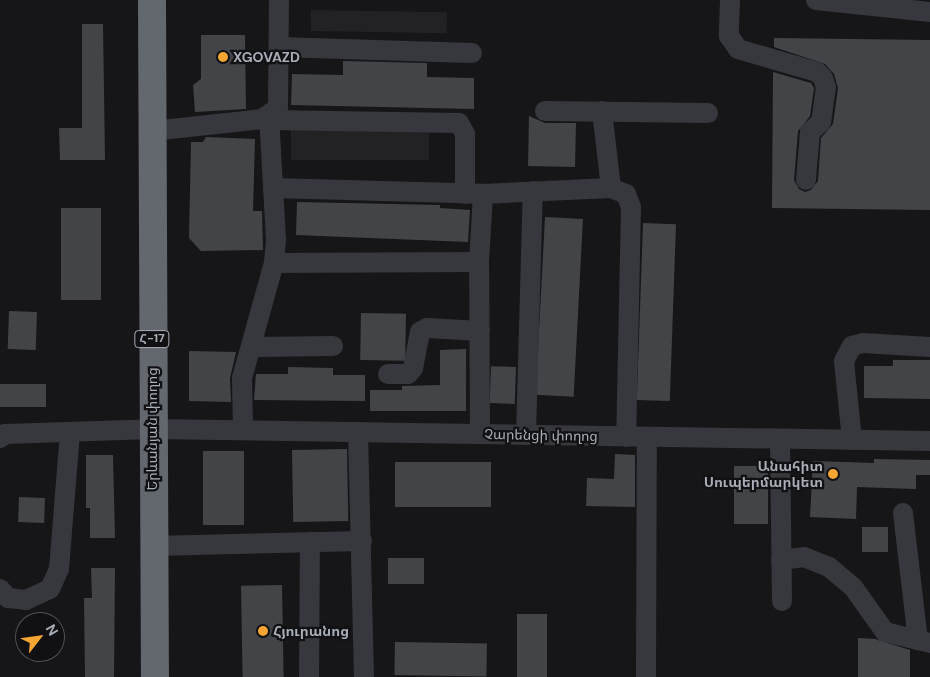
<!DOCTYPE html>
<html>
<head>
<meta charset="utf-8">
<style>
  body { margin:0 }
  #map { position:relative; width:930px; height:677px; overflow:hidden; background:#161618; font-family:"DM Sans","Noto Sans Armenian",sans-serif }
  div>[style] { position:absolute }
  .built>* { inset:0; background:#222225; transform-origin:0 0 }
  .building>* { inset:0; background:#424448; transform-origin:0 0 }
  .minor>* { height:20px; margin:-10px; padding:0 10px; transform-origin:10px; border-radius:10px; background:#37383d }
  .highway>* { height:28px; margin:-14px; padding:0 14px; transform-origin:14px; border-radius:14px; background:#63676e }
  .dots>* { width:14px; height:14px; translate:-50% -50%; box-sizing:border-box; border:2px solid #111113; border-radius:50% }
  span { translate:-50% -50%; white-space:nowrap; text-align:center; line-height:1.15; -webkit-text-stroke:4.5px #111113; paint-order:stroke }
  .shield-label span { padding:1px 4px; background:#111113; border:1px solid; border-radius:4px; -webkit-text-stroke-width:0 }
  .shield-label { font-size:12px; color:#a8aeb8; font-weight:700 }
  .poi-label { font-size:14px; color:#a8aeb8; font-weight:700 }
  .left { translate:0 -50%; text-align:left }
  .right { translate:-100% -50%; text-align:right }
  .street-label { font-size:14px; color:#a8aeb8 }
  .north { position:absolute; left:15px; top:612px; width:50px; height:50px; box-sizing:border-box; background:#111113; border:1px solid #4d5055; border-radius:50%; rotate:60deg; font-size:14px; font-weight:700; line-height:20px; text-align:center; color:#a8aeb8 }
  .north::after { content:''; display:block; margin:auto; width:18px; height:22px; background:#f4a532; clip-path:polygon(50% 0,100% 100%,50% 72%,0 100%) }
</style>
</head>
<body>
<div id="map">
  <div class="built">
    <i style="left:311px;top:10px;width:136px;height:21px;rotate:1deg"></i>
    <i style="left:291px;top:123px;width:138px;height:37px"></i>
  </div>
  <div class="building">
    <i style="clip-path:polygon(82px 24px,103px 24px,105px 160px,60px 160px,59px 128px,82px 128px)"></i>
    <i style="clip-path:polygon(201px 35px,245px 35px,246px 109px,195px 112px,193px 85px,201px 79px)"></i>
    <i style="clip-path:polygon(774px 38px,930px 40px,930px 210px,772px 208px,773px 72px,811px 83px,814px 88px,810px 116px,798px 131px,794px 180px,799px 189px,805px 192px,811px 190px,818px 181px,821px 138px,833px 124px,838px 88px,834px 74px,825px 64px,774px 47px)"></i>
    <i style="clip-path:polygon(343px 61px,427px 63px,427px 77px,474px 78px,474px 109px,291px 105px,292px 74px,343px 75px)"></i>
    <i style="clip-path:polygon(529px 116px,545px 123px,576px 123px,575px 167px,528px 166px)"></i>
    <i style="clip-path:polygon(206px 137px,255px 139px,253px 211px,262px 211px,263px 250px,201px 251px,189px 238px,191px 142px,203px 142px)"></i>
    <i style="clip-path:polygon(297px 202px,440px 205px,440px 208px,470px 210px,468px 242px,296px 235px)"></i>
    <i style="left:61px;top:208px;width:40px;height:92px"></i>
    <i style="left:545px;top:217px;width:38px;height:178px;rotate:3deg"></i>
    <i style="left:643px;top:223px;width:33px;height:177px;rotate:2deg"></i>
    <i style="left:9px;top:311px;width:28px;height:38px;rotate:2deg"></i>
    <i style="left:361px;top:313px;width:45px;height:47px;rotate:1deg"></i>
    <i style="clip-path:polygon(466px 349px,466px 411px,370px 411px,370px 390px,402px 390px,402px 386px,440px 385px,440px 350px)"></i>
    <i style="clip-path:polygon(189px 351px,236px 352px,230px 378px,231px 402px,189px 401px)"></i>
    <i style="clip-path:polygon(893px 360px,930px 360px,930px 399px,864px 398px,864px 366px,893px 366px)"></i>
    <i style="clip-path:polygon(288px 367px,333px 368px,333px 375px,365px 375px,365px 401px,254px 400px,256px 374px,288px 374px)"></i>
    <i style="left:516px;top:367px;width:37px;height:25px;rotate:92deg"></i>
    <i style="left:0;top:384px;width:46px;height:23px"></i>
    <i style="left:347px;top:449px;width:72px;height:55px;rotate:89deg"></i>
    <i style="left:203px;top:451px;width:41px;height:74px"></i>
    <i style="clip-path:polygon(615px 454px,635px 455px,635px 507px,586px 506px,587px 478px,614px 479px)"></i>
    <i style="clip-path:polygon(86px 455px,113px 455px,115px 538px,90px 538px,90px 508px,86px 508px)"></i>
    <i style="clip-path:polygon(874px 459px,930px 460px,930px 475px,916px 475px,916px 489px,857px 487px,856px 519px,810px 517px,813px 461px,874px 463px)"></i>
    <i style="left:395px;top:462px;width:96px;height:45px"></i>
    <i style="left:734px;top:466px;width:34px;height:58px"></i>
    <i style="left:19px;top:497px;width:26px;height:25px;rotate:2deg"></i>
    <i style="left:888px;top:527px;width:25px;height:26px;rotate:90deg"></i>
    <i style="left:388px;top:558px;width:36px;height:26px"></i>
    <i style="clip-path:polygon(91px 568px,115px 568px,114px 677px,85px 677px,84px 598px,92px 598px)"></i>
    <i style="left:282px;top:585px;width:92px;height:41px;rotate:89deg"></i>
    <i style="left:517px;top:614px;width:30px;height:63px"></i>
    <i style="clip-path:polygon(858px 638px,875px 639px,910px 650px,910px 677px,858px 677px)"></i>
    <i style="left:395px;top:642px;width:92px;height:33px;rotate:1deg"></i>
  </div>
  <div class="minor">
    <i style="left:730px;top:0;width:36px;rotate:92deg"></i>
    <i style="left:729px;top:36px;width:16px;rotate:55deg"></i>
    <i style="left:738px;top:49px;width:82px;rotate:16.2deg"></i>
    <i style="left:817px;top:72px;width:8px;rotate:45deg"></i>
    <i style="left:823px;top:78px;width:9px;rotate:72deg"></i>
    <i style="left:826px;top:87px;width:35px;rotate:98deg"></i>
    <i style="left:821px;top:122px;width:15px;rotate:138deg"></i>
    <i style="left:810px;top:132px;width:48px;rotate:94.8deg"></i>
    <i style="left:816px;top:0;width:115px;rotate:6deg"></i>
    <i style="left:279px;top:47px;width:193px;rotate:1.8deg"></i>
    <i style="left:545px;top:111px;width:163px;rotate:0.7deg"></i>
    <i style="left:602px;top:111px;width:78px;rotate:83.3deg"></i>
    <i style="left:269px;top:120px;width:190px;rotate:0.9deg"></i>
    <i style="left:459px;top:123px;width:13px;rotate:61deg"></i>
    <i style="left:465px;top:134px;width:60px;rotate:90deg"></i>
    <i style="left:152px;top:131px;width:111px;rotate:-6.2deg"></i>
    <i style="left:262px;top:119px;width:19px;rotate:-35deg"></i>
    <i style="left:278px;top:108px;width:108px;rotate:-89.5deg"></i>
    <i style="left:273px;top:188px;width:210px;rotate:1.6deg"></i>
    <i style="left:483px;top:194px;width:128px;rotate:-2.7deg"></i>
    <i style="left:611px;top:188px;width:16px;rotate:22deg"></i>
    <i style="left:626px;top:194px;width:14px;rotate:69deg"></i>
    <i style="left:631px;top:207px;width:230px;rotate:91.2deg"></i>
    <i style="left:274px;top:263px;width:205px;rotate:-0.3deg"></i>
    <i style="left:252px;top:347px;width:81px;rotate:-0.7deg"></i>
    <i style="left:388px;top:374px;width:20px"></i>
    <i style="left:408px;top:374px;width:8px;rotate:-50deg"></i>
    <i style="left:413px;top:368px;width:37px;rotate:-79deg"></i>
    <i style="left:420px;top:332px;width:8px;rotate:-30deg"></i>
    <i style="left:427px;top:328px;width:53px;rotate:3.2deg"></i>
    <i style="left:243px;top:430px;width:52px;rotate:-91.1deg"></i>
    <i style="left:242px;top:378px;width:119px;rotate:-74.5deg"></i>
    <i style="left:274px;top:263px;width:23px;rotate:-85deg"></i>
    <i style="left:276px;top:240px;width:125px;rotate:-93.2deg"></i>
    <i style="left:358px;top:432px;width:245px;rotate:88.6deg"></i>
    <i style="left:480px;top:434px;width:172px;rotate:-90.3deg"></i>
    <i style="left:479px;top:262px;width:68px;rotate:-86.6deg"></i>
    <i style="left:526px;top:435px;width:244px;rotate:-88.4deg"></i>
    <i style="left:0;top:438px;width:6px;rotate:-39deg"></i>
    <i style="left:5px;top:434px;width:147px;rotate:-1.9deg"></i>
    <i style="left:152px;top:429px;width:778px;rotate:0.88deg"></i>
    <i style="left:780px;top:439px;width:162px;rotate:89.3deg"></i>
    <i style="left:852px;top:440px;width:79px;rotate:-95.8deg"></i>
    <i style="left:844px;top:361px;width:17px;rotate:-62deg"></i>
    <i style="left:852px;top:346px;width:11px;rotate:-15deg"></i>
    <i style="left:863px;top:343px;width:67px;rotate:3.4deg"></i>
    <i style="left:903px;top:513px;width:128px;rotate:83.3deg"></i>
    <i style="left:153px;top:546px;width:209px;rotate:-1.4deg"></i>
    <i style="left:781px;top:560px;width:23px;rotate:-7deg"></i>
    <i style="left:804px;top:557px;width:27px;rotate:22deg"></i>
    <i style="left:829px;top:567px;width:31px;rotate:40deg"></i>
    <i style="left:853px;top:587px;width:55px;rotate:54.6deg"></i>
    <i style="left:885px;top:632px;width:46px;rotate:13.7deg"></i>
    <i style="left:0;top:589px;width:12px;rotate:48deg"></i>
    <i style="left:8px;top:598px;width:18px;rotate:6deg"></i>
    <i style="left:26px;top:600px;width:26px;rotate:-25deg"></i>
    <i style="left:50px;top:589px;width:22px;rotate:-66deg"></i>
    <i style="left:59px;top:569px;width:137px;rotate:-85.4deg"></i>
    <i style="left:309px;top:677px;width:135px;rotate:-89.6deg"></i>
    <i style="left:646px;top:677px;width:240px;rotate:-89.8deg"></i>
  </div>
  <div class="highway">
    <i style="left:152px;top:0;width:677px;rotate:89.75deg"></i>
  </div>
  <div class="dots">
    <i style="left:223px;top:57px;background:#f4a532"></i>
    <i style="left:833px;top:474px;background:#f4a532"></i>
    <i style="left:263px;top:631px;background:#f4a532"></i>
  </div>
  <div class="shield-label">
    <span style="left:152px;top:339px">Հ-17</span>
  </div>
  <div class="poi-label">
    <span class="left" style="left:233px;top:57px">XGOVAZD</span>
    <span class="right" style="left:823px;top:474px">Անահիտ<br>Սուպերմարկետ</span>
    <span class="left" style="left:273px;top:631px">Հյուրանոց</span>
  </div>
  <div class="street-label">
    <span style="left:152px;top:429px;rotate:-90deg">Երևանյան փողոց</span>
    <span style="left:541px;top:435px;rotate:1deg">Չարենցի փողոց</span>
  </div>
  <div class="north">N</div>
</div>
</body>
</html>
